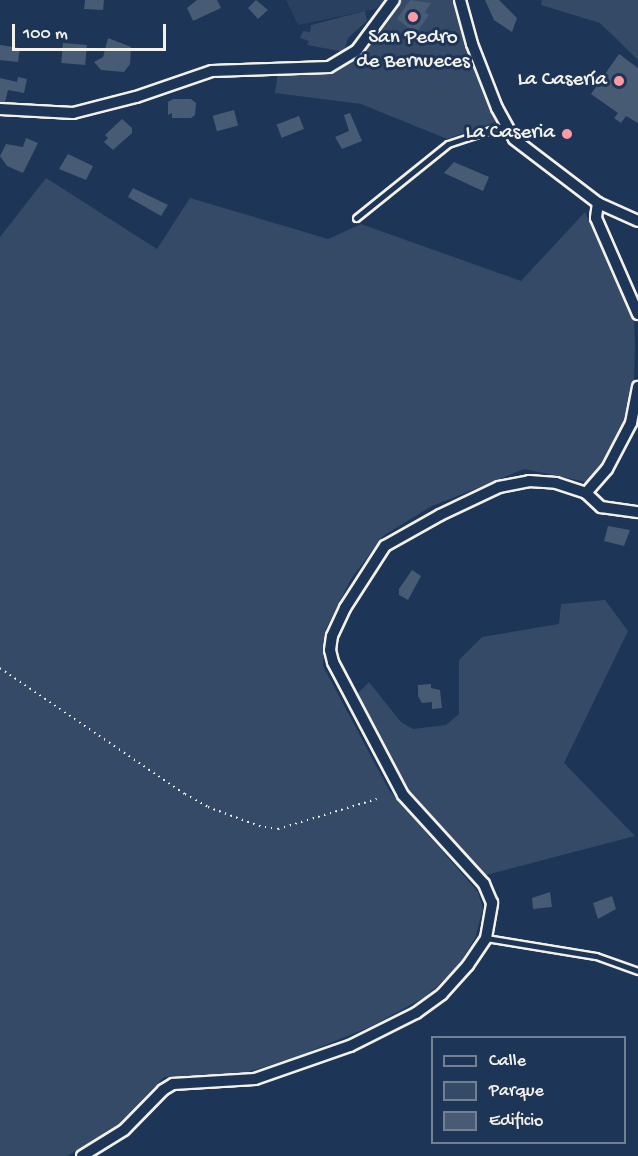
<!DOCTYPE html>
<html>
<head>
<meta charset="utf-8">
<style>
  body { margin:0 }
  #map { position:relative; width:638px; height:1156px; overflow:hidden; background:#1d3557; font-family:"Gochi Hand",sans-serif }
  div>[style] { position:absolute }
  .built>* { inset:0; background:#2a4060 }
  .green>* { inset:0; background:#354a67 }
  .building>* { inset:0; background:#485b74; transform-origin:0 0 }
  .path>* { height:1.5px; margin-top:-0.75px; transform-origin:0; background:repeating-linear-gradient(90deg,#f4f1e8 0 1.5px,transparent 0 6px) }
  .roads { filter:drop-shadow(2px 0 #f4f1e8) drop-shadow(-2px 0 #f4f1e8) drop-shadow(0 2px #f4f1e8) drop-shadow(0 -2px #f4f1e8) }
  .service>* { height:5px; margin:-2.5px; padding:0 2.5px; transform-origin:2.5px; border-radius:2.5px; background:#1d3557 }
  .minor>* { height:10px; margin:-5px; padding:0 5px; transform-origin:5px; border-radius:5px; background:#1d3557 }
  .dots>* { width:16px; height:16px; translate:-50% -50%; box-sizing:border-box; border:3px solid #1d3557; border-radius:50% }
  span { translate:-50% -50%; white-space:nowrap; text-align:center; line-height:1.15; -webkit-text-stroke:6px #1d3557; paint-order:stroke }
  .poi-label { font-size:21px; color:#f4f1e8 }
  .right { translate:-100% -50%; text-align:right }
  .legend { position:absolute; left:431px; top:1036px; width:195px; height:108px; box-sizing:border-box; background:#1d3557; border:2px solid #738091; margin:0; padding:8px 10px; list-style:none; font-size:18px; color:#f4f1e8 }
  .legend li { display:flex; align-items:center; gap:12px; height:30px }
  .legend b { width:30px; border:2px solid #738091 }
  .scale { position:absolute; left:12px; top:24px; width:154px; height:27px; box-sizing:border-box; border:3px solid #f4f1e8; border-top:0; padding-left:8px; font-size:18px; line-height:21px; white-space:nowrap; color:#f4f1e8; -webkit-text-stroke:4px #1d3557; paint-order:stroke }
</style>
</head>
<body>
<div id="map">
  <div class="built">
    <i style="clip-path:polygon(286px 0,385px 0,375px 9px,298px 25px)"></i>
  </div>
  <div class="green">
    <i style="clip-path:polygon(394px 0,460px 0,501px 120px,447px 139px,361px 104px,275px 93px,278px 72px,329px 67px,346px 58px)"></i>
    <i style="clip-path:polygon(542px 0,638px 0,638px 60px,600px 23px,541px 5px)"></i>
    <i style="clip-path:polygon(365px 11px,367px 21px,348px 38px,344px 52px,307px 45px,309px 41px,300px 38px,303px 31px,310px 32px,311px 25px)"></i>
    <i style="clip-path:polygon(46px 178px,157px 249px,190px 198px,328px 239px,361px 224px,521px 281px,585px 212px,634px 320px,635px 344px,634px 382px,621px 435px,599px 471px,587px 482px,524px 469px,430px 507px,383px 536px,351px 579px,325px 631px,323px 666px,389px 790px,478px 892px,483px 909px,475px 938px,457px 968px,425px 997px,372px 1026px,296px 1057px,242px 1074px,164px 1077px,116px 1127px,67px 1156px,0 1156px,0 237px)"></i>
    <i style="clip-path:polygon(605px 600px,628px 631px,564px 763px,635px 836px,486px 875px,406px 791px,355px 696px,369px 682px,401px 722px,413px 729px,446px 725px,459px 714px,459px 660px,482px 637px,559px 624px,561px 604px)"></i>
  </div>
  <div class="building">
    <i style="clip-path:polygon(85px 0,104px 0,103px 10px,84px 9px)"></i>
    <i style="clip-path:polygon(197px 0,217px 0,221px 8px,193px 21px,187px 8px)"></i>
    <i style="clip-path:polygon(256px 0,268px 10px,258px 19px,248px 8px)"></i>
    <i style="clip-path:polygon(410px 0,431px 3px,425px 12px,429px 15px,416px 33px,397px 19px)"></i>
    <i style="clip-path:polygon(485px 0,499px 0,517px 18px,512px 32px,494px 20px)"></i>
    <i style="clip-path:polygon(108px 38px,131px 47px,130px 64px,124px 72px,101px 70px,94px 62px,103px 57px)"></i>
    <i style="left:63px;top:43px;width:24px;height:20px;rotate:5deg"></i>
    <i style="clip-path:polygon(0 45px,20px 48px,18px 62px,0 60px)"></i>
    <i style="clip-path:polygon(619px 54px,638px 68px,638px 123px,626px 116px,621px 123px,614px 118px,618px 113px,591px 94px)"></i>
    <i style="clip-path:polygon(18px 77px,27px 79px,24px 93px,8px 90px,5px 102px,0 102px,0 78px,17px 82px)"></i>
    <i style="clip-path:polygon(173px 99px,191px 99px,196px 103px,195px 115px,191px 118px,172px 118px,172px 113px,168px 115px,168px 102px)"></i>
    <i style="left:234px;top:110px;width:16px;height:22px;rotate:75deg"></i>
    <i style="clip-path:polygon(350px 113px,362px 141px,342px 149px,335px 137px,349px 131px,344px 115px)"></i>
    <i style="left:299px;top:116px;width:14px;height:24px;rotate:69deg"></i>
    <i style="clip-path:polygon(122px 119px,132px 128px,132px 133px,113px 150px,104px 142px,108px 138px,105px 135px)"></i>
    <i style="clip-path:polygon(26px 138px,38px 143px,23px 173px,7px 166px,0 156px,6px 144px,23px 147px)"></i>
    <i style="clip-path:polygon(68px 154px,93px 166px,86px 180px,59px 169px)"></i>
    <i style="clip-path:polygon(454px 162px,489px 177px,483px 191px,444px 173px)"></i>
    <i style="clip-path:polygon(133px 188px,168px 205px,161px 216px,128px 197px)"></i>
    <i style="clip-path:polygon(608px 526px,630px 530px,624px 546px,604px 541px)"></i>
    <i style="clip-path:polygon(412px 570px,421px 576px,408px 600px,399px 595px,399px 589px)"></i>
    <i style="clip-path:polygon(431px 684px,431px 688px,440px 690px,442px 708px,432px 709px,432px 702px,422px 703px,418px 696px,418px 685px)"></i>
    <i style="clip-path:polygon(550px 892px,552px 907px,533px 909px,532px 898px)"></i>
    <i style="clip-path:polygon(612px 896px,616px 909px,598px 919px,593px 903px)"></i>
  </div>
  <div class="path">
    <i style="left:0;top:668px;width:224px;rotate:34.3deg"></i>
    <i style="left:185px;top:794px;width:26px;rotate:29deg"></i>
    <i style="left:208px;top:807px;width:54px;rotate:20.4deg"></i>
    <i style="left:259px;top:826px;width:19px;rotate:9deg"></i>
    <i style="left:278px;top:829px;width:103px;rotate:-16.9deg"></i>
  </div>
  <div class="roads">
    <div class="service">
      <i style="left:356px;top:218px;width:118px;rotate:-38.8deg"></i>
      <i style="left:448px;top:144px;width:60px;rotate:-18.4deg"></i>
      <i style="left:486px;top:938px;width:111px;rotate:9.3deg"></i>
      <i style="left:596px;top:956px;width:45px;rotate:19.7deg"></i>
    </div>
    <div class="minor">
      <i style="left:460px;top:0;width:46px;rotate:74.7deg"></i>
      <i style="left:472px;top:44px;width:69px;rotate:68.7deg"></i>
      <i style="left:497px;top:108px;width:35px;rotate:61deg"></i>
      <i style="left:514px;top:139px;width:106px;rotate:37.3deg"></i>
      <i style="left:598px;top:203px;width:44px;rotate:24.2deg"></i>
      <i style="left:0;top:109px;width:73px;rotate:3.1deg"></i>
      <i style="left:73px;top:113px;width:65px;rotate:-14.3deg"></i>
      <i style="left:136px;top:97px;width:80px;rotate:-18.9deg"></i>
      <i style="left:212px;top:71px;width:117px;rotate:-2deg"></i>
      <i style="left:329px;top:67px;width:33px;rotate:-31deg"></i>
      <i style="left:357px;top:50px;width:62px;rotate:-53.5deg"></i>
      <i style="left:598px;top:203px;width:15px;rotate:98deg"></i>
      <i style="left:596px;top:218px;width:105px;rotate:66.4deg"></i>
      <i style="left:586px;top:493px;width:21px;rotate:43deg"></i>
      <i style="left:601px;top:507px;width:37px;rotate:8deg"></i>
      <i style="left:82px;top:1156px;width:49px;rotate:-31.8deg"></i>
      <i style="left:124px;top:1130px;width:56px;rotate:-45.7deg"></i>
      <i style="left:163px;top:1090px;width:12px;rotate:-31deg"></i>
      <i style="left:173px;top:1084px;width:82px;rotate:-3.5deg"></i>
      <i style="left:255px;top:1079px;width:101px;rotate:-19.2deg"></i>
      <i style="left:350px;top:1046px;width:74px;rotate:-26.6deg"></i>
      <i style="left:416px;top:1013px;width:32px;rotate:-36deg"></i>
      <i style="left:442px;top:994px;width:39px;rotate:-48deg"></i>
      <i style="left:468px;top:965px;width:32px;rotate:-56deg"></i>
      <i style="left:486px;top:938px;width:36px;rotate:-80deg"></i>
      <i style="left:492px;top:903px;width:21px;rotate:-113deg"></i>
      <i style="left:484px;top:884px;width:120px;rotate:-132.3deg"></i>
      <i style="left:403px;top:795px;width:150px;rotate:-117.8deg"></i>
      <i style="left:333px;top:662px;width:12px;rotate:-104deg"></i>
      <i style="left:330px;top:650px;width:14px;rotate:-82deg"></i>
      <i style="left:332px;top:636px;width:31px;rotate:-65deg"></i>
      <i style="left:345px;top:608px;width:74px;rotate:-57.2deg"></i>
      <i style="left:385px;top:546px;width:63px;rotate:-29.4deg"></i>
      <i style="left:440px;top:515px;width:65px;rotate:-25.4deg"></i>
      <i style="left:499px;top:487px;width:31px;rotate:-11deg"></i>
      <i style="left:529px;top:481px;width:27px;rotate:4deg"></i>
      <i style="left:556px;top:483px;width:32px;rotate:18deg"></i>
      <i style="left:586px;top:493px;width:32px;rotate:-49deg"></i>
      <i style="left:607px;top:469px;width:52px;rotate:-62.4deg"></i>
      <i style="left:631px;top:423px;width:37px;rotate:-79deg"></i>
    </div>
  </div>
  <div class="dots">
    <i style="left:413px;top:17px;background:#ff9aa2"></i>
    <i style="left:619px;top:81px;background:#ff9aa2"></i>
    <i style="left:567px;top:134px;background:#ff9aa2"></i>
  </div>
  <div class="poi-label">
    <span style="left:413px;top:51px">San Pedro<br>de Bernueces</span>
    <span class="right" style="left:607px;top:81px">La Casería</span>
    <span class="right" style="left:555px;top:134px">La Caseria</span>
  </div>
  <ul class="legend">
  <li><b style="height:8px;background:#1d3557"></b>Calle</li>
  <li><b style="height:16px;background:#354a67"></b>Parque</li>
  <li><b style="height:16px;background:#485b74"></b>Edificio</li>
  </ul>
  <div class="scale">100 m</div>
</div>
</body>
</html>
